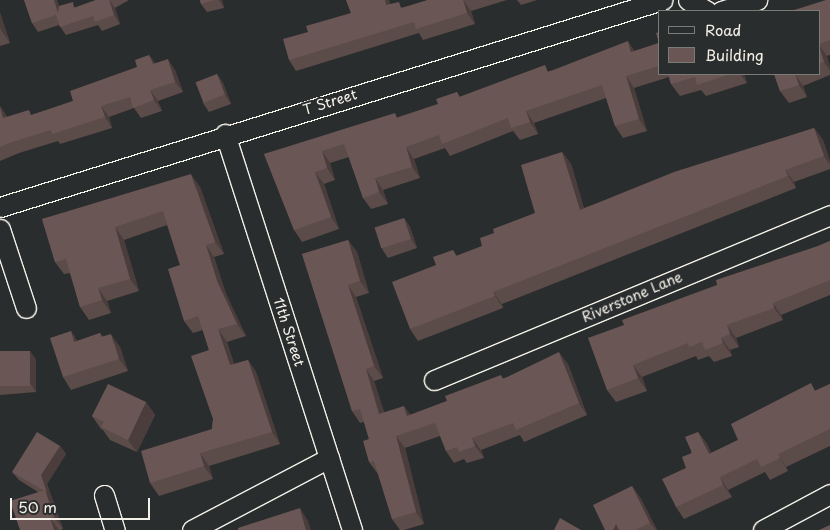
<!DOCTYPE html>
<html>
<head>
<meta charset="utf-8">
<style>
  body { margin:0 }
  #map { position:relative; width:830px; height:530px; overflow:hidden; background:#2a2d2e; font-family:"Playpen Sans",sans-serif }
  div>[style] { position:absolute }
  .roads { filter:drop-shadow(1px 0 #f4f1e8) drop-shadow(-1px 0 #f4f1e8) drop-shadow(0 1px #f4f1e8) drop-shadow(0 -1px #f4f1e8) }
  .minor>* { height:19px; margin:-9.5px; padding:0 9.5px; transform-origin:9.5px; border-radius:9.5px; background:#2a2d2e }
  .wall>* { inset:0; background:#5b4b49 }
  .shaded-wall>* { inset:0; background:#4a3d3c }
  .building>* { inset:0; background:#6a5755; transform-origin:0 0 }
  span { translate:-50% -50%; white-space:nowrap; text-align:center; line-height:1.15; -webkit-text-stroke:4px #2a2d2e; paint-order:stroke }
  .street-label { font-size:14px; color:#f4f1e8 }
  .legend { position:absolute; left:658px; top:10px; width:162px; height:65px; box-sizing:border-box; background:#2a2d2e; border:1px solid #7b7b78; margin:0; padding:6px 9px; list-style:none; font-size:15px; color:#f4f1e8 }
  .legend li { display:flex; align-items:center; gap:10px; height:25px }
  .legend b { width:25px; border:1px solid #7b7b78 }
  .scale { position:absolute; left:10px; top:498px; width:140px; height:22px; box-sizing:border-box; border:2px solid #f4f1e8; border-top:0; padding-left:6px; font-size:15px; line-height:18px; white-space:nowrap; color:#f4f1e8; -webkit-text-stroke:4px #2a2d2e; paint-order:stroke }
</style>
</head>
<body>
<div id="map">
  <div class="roads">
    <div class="minor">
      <i style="left:688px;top:0;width:22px;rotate:30deg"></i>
      <i style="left:721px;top:11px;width:38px;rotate:-17deg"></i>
      <i style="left:225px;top:134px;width:416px;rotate:72.2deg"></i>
      <i style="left:0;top:207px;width:694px;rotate:-17.36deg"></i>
      <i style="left:0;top:229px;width:83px;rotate:71.8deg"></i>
      <i style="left:434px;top:380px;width:429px;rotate:-22.6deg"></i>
      <i style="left:104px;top:495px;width:37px;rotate:73deg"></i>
      <i style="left:192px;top:530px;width:155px;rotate:-27.7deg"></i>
      <i style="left:763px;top:530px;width:76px;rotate:-28.2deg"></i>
    </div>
  </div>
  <div class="wall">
    <i style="clip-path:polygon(24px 0,57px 0,59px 6px,76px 7px,96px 0,129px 0,115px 8px,120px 24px,102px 31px,98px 25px,66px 35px,59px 25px,38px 32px,32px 23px)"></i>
    <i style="clip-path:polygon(200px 0,222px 0,224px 8px,207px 12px,201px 4px)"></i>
    <i style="clip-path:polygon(346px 0,389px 0,390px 4px,403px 8px,428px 0,507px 0,471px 11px,475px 24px,423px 40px,419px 33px,296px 71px,289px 60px,308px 32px,351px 13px)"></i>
    <i style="clip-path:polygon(517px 0,537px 0,521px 5px)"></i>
    <i style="clip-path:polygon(830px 0,830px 55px,827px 56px,830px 68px,830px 75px,803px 86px,807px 97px,789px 103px,780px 91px,774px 74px,819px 74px,819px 11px)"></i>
    <i style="clip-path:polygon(0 13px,10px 43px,0 46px)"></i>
    <i style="clip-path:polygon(659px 43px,659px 74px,744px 74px,747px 83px,706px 96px,701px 90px,680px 96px,671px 84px,669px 77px,634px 88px,647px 131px,623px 138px,615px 126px,606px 98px,534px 123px,538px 134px,520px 140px,513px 131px,450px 156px,445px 148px,414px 159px,420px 178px,383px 190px,388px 204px,371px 209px,363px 198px,349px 157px,330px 163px,335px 180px,324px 184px,339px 229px,302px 242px,294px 230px,264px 154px,398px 117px,438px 104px,457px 92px,460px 97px,550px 71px,635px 51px)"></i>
    <i style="clip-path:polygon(149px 55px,155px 63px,175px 70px,183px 92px,158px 101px,162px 111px,141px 118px,134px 108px,109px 117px,112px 128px,60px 144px,58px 141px,19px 153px,0 161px,0 106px,7px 117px,33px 115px,73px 101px,137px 67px)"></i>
    <i style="clip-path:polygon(217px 74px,223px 83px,231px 104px,209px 112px,203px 103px)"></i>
    <i style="clip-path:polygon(814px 128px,823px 140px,830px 161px,830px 169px,794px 182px,796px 188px,502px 304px,503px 308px,418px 341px,410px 329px,453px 250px,457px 256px,482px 246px,494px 233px,535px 213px,562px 152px,571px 164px,584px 208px)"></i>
    <i style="clip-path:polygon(200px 187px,224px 254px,214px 257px,226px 294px,246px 336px,227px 342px,234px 364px,248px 360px,256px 372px,280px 444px,209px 466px,213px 479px,159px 496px,150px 483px,212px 429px,213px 419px,209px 350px,203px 330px,193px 333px,184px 321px,180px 265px,167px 225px,124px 240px,139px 291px,107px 301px,111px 313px,89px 320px,80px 307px,70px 273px,64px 274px,55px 262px,42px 219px)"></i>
    <i style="clip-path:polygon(404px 218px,410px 227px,417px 248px,388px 258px,382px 249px)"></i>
    <i style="clip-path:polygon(348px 240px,357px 252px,369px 293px,356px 297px,383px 378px,374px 381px,384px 412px,410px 415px,447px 401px,504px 378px,568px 364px,587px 415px,524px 442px,520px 435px,481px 450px,484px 458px,467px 463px,464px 459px,454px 463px,446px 451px,440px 436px,405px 448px,424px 524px,404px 530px,400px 530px,392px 519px,378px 474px,369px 462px,369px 439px,364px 422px,360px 423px,352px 411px,302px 254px)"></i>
    <i style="clip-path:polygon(830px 241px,830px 295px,781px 315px,783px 320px,736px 338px,739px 347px,730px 350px,732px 356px,714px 362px,709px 356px,698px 360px,696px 356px,642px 377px,647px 391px,616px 402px,607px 390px,624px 325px,818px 246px)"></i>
    <i style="clip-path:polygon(71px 331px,77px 341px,100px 333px,103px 337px,120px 347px,128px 371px,71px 390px,63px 377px)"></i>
    <i style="clip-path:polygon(0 351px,30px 351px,36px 360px,36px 392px,0 395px)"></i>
    <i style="clip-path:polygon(830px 384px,830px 446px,786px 467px,788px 471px,770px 480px,765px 472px,728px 490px,732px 497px,684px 519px,676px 507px,686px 468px,698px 432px,707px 444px,711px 453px,738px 440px,816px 390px)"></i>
    <i style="clip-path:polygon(146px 402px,155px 415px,137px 452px,110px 440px,103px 430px,101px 429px,92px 416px)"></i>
    <i style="clip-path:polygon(60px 446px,66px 454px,47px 484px,63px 529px,60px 530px,20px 530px,38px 492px,19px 480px,12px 472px)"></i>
    <i style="clip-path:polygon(632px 486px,641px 499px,657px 530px,605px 530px)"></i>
  </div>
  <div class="shaded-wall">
    <i style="clip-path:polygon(54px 0,57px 0,64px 22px,58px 13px)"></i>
    <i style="clip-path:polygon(109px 0,115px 8px,120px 24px,114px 15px)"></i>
    <i style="clip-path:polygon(219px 0,222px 0,224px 8px)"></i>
    <i style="clip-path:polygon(385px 0,389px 0,394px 16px,386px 5px)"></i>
    <i style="clip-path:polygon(463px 0,471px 11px,475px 24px,467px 13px)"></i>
    <i style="clip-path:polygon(0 13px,10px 43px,1px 30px,0 27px)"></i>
    <i style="clip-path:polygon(628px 41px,636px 53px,631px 52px)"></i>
    <i style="clip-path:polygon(819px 45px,827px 56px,830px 68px,830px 71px,824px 62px)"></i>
    <i style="clip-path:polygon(149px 55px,157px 66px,153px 64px)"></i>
    <i style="clip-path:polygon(168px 59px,175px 70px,183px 92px,175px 82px)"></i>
    <i style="clip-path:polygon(217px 74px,223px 83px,231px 104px,225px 95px)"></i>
    <i style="clip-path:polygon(740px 74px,744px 74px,747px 83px)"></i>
    <i style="clip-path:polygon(795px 74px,803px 86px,807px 97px,799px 85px)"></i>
    <i style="clip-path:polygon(626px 76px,634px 88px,647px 131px,639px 119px)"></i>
    <i style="clip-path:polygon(150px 90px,158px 101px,162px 111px,154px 100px)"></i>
    <i style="clip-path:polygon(0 106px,6px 115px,11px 129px,3px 118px)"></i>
    <i style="clip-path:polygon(101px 106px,109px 117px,112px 128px,105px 117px)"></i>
    <i style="clip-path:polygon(526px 111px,534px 123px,538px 134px,530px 122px)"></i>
    <i style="clip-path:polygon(814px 128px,823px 140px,830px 161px,830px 165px,824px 156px)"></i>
    <i style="clip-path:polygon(406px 147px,414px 159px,420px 178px,412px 167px)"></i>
    <i style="clip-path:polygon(322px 151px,330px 163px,335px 180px,327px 168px)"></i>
    <i style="clip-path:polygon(562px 152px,571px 164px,588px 222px,580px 210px)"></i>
    <i style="clip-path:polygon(785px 170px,794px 182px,796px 188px,788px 176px)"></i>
    <i style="clip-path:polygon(315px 172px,324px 184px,339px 229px,331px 217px)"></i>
    <i style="clip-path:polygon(191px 174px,200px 187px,224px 254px,215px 242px)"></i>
    <i style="clip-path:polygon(375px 178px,383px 190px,388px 204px,379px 192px)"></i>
    <i style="clip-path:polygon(404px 218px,410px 227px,417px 248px,411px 239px)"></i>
    <i style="clip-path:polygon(115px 227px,124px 240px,139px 291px,130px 279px)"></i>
    <i style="clip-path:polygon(348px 240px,357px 252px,369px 293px,360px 281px)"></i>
    <i style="clip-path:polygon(206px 245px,214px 257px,226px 294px,246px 336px,237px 324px,217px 281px)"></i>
    <i style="clip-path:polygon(348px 285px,356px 297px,383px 378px,374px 366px)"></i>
    <i style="clip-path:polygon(98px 288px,107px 301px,111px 313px,102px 300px)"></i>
    <i style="clip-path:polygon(493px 292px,502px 304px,503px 308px,495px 296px)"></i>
    <i style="clip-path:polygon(773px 303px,781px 315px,783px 320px,774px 308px)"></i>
    <i style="clip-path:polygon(727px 325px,736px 338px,739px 347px,730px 334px)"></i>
    <i style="clip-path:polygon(218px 329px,227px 342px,239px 378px,230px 365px)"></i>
    <i style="clip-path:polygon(71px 331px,79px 344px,74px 342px)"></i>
    <i style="clip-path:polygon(111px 334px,120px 347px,128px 371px,119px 359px)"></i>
    <i style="clip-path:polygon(721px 338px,730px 350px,732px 356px,723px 343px)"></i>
    <i style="clip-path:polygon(30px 351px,36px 360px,36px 392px,30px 383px)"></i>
    <i style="clip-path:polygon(559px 352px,568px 364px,587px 415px,579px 403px)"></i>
    <i style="clip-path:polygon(248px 360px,256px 372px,280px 444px,272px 432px)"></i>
    <i style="clip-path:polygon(633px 365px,642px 377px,647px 391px,638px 378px)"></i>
    <i style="clip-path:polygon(366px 369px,374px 381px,388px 426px,379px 414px)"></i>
    <i style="clip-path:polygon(146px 402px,155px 415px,137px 452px,128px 440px)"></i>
    <i style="clip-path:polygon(404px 406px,413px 418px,407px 416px)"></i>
    <i style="clip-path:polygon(698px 432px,707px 444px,718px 466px,709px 454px)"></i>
    <i style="clip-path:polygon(396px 436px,405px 448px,424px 524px,416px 512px)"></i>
    <i style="clip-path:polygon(472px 438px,481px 450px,484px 458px,475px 446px)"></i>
    <i style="clip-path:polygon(60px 446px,66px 454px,47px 484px,53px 502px,47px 493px,41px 475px)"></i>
    <i style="clip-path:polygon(200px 453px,209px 466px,213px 479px,204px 466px)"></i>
    <i style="clip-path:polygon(778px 454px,786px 467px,788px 471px,780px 458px)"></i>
    <i style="clip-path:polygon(720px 477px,728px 490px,732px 497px,723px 485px)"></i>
    <i style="clip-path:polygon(632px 486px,641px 499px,657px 530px,656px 530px,650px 523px)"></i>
    <i style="clip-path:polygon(45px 490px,54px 502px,63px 529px,54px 517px)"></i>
    <i style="clip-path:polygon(300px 508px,308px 521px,311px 530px,306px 530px)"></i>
    <i style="clip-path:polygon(50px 518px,59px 530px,54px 530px)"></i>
    <i style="clip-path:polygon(616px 524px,620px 530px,613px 530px)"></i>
  </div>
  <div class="building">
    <i style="clip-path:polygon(24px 0,54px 0,58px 13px,59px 6px,73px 2px,74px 8px,96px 0,109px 0,114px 15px,95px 22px,93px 16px,60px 27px,56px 15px,32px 23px)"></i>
    <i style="clip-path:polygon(200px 0,214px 0,201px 4px)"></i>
    <i style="clip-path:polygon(346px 0,385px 0,386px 5px,399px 2px,401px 8px,428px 0,465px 0,463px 0,467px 13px,416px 29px,414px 22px,289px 60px,283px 39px,308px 32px,306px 26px,351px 13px)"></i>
    <i style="clip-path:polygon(826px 0,830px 0,830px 40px,819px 44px,819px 11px,791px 11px)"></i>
    <i style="clip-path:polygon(659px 32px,659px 43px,656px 33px)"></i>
    <i style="clip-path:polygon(628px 41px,631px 52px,659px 43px,659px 66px,626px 76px,639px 119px,615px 126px,602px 85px,526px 111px,530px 122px,511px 128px,508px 118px,442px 144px,439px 135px,406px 147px,412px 167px,375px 178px,379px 192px,363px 198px,344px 144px,322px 151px,327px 168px,315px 172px,331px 217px,294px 230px,264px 154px,395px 113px,397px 118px,438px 104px,436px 99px,457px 92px,459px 97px,545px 65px,548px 72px)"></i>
    <i style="clip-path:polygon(819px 46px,824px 62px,819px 64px)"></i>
    <i style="clip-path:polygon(149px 55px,153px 64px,168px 59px,175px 82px,150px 90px,154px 100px,133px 108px,130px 97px,101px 106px,105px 117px,52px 134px,51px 130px,12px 142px,0 147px,0 108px,3px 118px,29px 110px,31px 115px,73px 101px,70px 91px,137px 67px,135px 60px)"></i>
    <i style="left:217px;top:74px;width:22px;height:23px;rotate:69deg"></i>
    <i style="clip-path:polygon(668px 74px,731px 74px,697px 85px,695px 77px,671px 84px)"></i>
    <i style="clip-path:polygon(774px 74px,795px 74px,799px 85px,780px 91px)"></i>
    <i style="clip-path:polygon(814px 128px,824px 156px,785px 170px,788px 176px,493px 292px,495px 296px,410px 329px,392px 282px,436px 265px,433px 257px,453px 250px,456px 256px,482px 246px,480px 238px,494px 233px,493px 229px,535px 213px,521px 165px,562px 152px,580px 210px,674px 172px)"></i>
    <i style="clip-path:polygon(191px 174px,215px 242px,206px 245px,217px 281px,237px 324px,218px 329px,230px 365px,248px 360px,272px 432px,200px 453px,204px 466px,150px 483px,141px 451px,212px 429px,213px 419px,191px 356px,209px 350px,198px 316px,184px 321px,168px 269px,180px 265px,163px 211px,115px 227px,130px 279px,98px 288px,102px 300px,80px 307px,66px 259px,55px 262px,42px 219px)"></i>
    <i style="left:404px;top:218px;width:22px;height:31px;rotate:72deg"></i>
    <i style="clip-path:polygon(348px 240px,360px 281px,348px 285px,374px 366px,366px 369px,379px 414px,404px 406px,407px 416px,447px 401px,445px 396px,501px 375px,503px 379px,559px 352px,579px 403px,516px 430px,513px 423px,472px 438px,475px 446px,459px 452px,457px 447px,446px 451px,435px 423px,396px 436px,416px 512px,392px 519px,374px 461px,369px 462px,363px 441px,369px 439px,360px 409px,352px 411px,302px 254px)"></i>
    <i style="clip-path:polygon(830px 241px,830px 280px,773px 303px,774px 308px,727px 325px,730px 334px,721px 338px,723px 343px,705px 350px,702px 342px,689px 347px,688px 343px,633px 365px,638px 378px,607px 390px,588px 338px,624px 325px,622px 320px,717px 285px,716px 280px,818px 246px)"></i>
    <i style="clip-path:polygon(71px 331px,74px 342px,100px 333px,101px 337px,111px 334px,119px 359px,63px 377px,50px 338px)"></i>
    <i style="left:0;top:351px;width:30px;height:35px"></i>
    <i style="clip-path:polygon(811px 383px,815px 391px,830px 384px,830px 429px,778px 454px,780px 458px,761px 467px,757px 459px,720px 477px,723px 485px,676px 507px,662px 479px,686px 468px,682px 457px,692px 453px,685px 437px,698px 432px,709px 454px,738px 440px,731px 424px)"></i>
    <i style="clip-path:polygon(108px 384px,146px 402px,128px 440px,101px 427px,104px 422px,92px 416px)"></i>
    <i style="clip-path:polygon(37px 432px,60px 446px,41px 475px,47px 493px,45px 490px,43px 490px,12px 472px)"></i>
    <i style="clip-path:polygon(632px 486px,650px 523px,635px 530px,619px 530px,616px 524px,613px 530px,605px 530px,593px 505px)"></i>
    <i style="clip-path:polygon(45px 490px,54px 517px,50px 518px,54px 530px,20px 530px,10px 501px)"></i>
    <i style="clip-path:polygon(300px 508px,306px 530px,238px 530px,238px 528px)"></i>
    <i style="clip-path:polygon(560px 518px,581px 530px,554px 530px)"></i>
    <i style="clip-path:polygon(830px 525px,830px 530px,819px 530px)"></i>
  </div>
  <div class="street-label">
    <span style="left:330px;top:102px;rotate:-17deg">T Street</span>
    <span style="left:632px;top:297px;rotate:-23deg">Riverstone Lane</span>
    <span style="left:289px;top:332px;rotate:72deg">11th Street</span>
  </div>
  <ul class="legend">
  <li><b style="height:6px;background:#2a2d2e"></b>Road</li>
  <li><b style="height:14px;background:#6a5755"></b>Building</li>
  </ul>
  <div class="scale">50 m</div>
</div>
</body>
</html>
